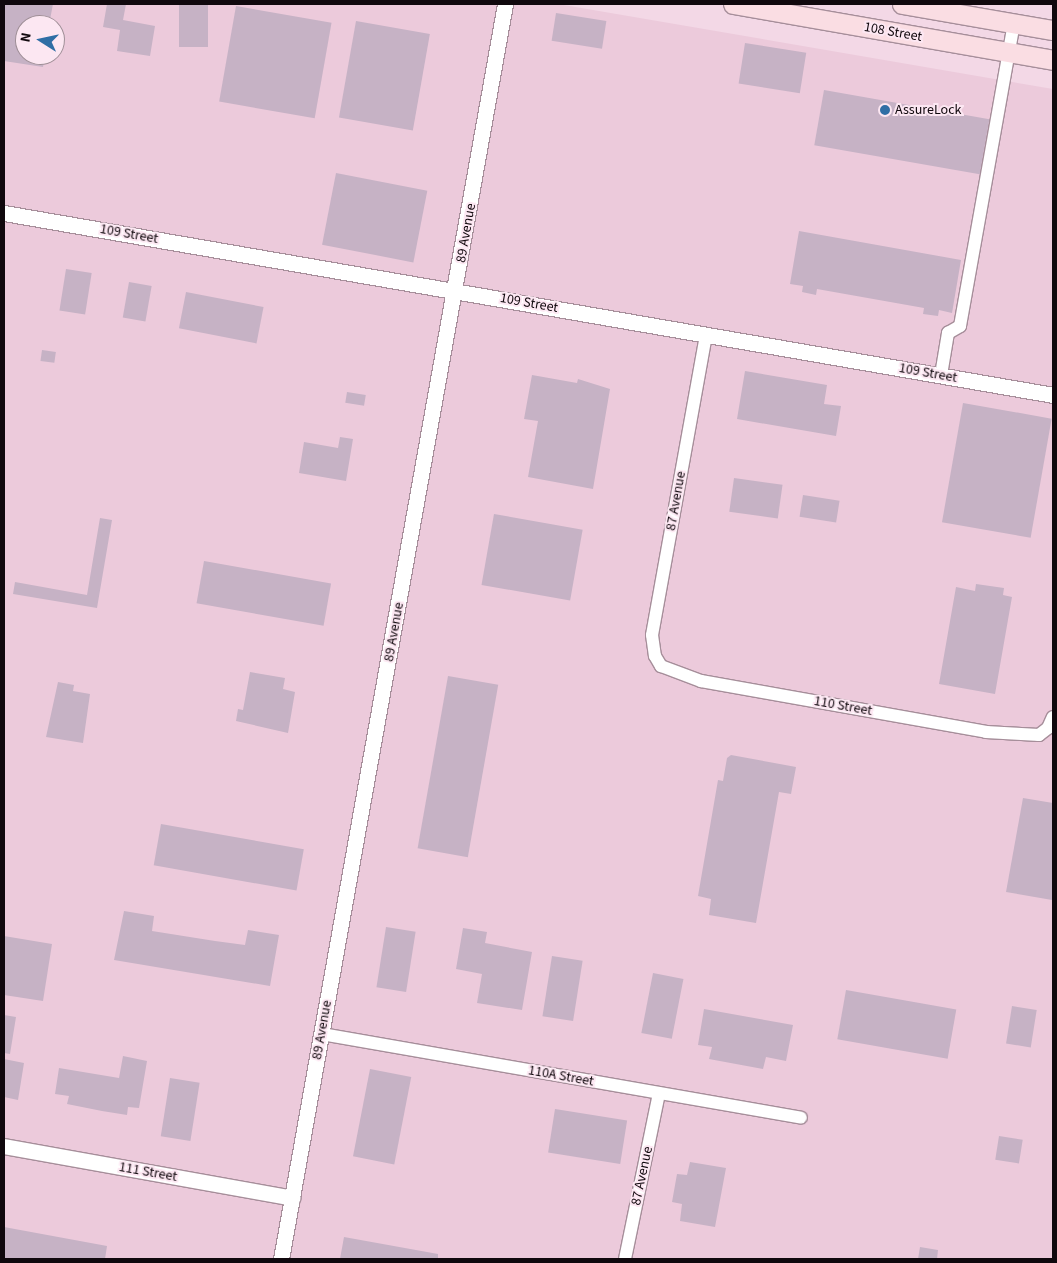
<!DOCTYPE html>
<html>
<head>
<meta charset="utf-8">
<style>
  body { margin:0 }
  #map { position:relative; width:1057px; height:1263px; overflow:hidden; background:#f3d8e6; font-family:"Source Sans 3",sans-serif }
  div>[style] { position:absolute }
  .built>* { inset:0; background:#eccadb }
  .building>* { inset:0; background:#c6b2c5; transform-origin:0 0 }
  .roads { filter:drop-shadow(1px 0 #a68e9a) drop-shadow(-1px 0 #a68e9a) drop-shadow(0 1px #a68e9a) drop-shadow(0 -1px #a68e9a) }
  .minor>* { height:12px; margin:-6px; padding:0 6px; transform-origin:6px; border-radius:6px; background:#fff }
  .tertiary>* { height:15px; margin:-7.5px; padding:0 7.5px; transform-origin:7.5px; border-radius:7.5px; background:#fff }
  .primary>* { height:19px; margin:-9.5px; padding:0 9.5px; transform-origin:9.5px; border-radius:9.5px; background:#fadde3 }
  .dots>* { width:14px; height:14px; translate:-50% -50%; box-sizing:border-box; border:2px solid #fce7f2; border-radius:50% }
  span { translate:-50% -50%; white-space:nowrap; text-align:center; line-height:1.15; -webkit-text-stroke:4px #fce7f2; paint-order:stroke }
  .street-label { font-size:14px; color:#10080d }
  .poi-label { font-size:14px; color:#10080d }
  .left { translate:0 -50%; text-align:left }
  .frame { position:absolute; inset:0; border:5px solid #10080d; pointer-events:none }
  .north { position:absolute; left:15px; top:15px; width:50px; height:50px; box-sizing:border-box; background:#fce7f2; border:1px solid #9e8e96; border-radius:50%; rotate:280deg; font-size:14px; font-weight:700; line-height:20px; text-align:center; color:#10080d }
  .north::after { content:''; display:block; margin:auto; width:18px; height:22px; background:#2f6ea5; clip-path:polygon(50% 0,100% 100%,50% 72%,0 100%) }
</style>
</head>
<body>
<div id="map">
  <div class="built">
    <i style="clip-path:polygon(evenodd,4px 4px,558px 4px,1053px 89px,1053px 1259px,4px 1259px,4px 4px,25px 25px,55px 25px,55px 55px,25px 55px,25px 25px)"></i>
  </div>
  <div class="building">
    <i style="clip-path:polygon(4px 4px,53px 4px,49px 25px,25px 25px,25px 55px,45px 55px,43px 67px,4px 61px)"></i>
    <i style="clip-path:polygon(107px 4px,126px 4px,123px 20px,155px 26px,150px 56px,117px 51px,120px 30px,103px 27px)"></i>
    <i style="left:179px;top:4px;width:29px;height:43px"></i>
    <i style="left:236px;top:6px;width:97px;height:97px;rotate:10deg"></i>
    <i style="left:556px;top:13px;width:51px;height:28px;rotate:9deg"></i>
    <i style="left:356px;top:21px;width:75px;height:98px;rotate:10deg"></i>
    <i style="left:745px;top:43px;width:62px;height:41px;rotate:9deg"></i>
    <i style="left:824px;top:90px;width:168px;height:56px;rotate:10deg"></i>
    <i style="left:336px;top:173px;width:93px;height:73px;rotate:11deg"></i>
    <i style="clip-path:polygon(799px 231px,961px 260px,952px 313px,939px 310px,938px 316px,923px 314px,924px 308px,817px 289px,816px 295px,802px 292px,803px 286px,790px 284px)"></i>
    <i style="left:66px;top:269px;width:26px;height:42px;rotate:9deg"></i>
    <i style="left:129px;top:282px;width:23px;height:36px;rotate:10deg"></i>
    <i style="left:186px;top:292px;width:79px;height:37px;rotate:11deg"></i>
    <i style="left:42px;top:350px;width:14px;height:11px;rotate:8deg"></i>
    <i style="clip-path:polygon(745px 371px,827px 385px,824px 404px,841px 406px,836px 436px,737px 419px)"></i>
    <i style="clip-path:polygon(532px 375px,577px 383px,578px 379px,610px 389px,593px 489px,528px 477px,538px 421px,524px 419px)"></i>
    <i style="left:347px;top:392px;width:19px;height:11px;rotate:9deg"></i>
    <i style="left:963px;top:403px;width:90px;height:121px;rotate:10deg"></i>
    <i style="clip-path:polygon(340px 437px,353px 439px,346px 481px,299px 473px,304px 442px,338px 448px)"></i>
    <i style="left:734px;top:478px;width:49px;height:34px;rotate:8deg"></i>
    <i style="left:803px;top:495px;width:37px;height:22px;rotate:9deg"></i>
    <i style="left:494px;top:514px;width:90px;height:72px;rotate:10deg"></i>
    <i style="clip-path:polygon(100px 518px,112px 520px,97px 608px,13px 594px,15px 582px,87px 595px)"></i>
    <i style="left:204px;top:561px;width:129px;height:43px;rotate:10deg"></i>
    <i style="clip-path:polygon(976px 584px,1004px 588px,1003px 595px,1012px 597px,995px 694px,939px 684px,956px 587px,975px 591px)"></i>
    <i style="clip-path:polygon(250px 672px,285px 678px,283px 689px,295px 692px,288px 733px,236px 721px,238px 709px,243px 710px)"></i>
    <i style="left:448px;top:676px;width:51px;height:175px;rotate:10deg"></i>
    <i style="clip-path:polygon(58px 682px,74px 685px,73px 691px,90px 694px,83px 743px,46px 737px)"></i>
    <i style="clip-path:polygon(731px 755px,796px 767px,791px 794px,779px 792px,756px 923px,709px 915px,711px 899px,698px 896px,718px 780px,723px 781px,727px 758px)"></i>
    <i style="clip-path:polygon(1023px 798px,1053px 803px,1052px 900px,1006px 892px)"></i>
    <i style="left:161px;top:824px;width:145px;height:42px;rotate:10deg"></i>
    <i style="clip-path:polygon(124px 911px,154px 916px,152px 931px,215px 941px,245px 945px,248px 930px,279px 935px,270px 986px,114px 960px)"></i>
    <i style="left:386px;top:927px;width:30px;height:61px;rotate:9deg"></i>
    <i style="clip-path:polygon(463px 928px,487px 932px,485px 943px,532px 952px,522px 1010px,477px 1003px,482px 974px,456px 969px)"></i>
    <i style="clip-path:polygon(4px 936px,52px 944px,43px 1001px,4px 995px)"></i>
    <i style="left:552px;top:956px;width:31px;height:61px;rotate:9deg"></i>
    <i style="left:653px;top:973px;width:31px;height:61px;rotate:11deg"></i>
    <i style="left:846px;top:990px;width:112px;height:50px;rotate:10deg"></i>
    <i style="left:1012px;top:1006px;width:25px;height:38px;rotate:9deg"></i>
    <i style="clip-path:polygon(704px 1009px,793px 1025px,786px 1061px,766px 1057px,763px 1069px,709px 1059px,712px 1047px,698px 1045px)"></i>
    <i style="clip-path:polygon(4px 1015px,16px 1017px,10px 1054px,4px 1053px)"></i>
    <i style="clip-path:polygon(123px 1056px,147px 1061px,139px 1108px,128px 1107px,127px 1115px,102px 1111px,67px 1104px,69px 1096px,55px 1094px,59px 1068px,119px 1078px)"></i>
    <i style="clip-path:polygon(4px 1059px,24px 1063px,18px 1100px,4px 1097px)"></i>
    <i style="left:370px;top:1069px;width:42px;height:89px;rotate:11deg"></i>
    <i style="left:170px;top:1078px;width:30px;height:59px;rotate:9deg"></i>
    <i style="left:555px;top:1109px;width:73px;height:44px;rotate:9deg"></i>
    <i style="left:999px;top:1136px;width:24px;height:24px;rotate:9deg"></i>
    <i style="clip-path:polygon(690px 1162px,726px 1168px,715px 1227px,680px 1221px,682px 1204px,672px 1202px,677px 1174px,687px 1175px)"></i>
    <i style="clip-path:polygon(4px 1227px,107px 1246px,105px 1259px,4px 1259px)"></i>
    <i style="clip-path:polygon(344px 1237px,438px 1254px,438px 1259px,340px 1259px)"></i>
    <i style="clip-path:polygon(920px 1247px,938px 1250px,937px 1259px,918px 1259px)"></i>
  </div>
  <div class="roads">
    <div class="minor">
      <i style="left:706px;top:335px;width:305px;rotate:100.2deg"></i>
      <i style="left:652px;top:635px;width:21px;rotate:82deg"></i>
      <i style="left:655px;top:656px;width:12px;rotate:59deg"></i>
      <i style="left:661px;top:666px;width:43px;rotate:20.6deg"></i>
      <i style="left:701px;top:681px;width:290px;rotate:10.1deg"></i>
      <i style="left:986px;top:732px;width:53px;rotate:3.2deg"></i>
      <i style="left:1039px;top:735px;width:11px;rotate:-38deg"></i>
      <i style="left:1048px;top:728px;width:12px;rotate:-66deg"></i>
      <i style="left:941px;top:375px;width:43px;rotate:-80.5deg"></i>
      <i style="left:948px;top:333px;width:14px;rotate:-30deg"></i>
      <i style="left:960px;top:326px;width:308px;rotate:-79.9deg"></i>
      <i style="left:322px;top:1034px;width:486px;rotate:9.9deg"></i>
      <i style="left:625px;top:1259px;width:169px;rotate:-78.4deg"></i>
    </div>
    <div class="tertiary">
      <i style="left:4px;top:213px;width:1065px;rotate:9.84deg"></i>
      <i style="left:4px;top:1146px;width:293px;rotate:10.2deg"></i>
      <i style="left:281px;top:1259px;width:1275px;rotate:-79.88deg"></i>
    </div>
    <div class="primary">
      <i style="left:733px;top:4px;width:325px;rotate:9.9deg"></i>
      <i style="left:902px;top:4px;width:153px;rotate:9.8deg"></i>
    </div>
  </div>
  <div class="dots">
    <i style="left:885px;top:110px;background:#2f6ea5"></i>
  </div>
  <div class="street-label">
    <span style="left:893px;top:32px;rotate:10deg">108 Street</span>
    <span style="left:466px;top:233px;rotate:-80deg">89 Avenue</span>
    <span style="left:129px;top:234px;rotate:10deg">109 Street</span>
    <span style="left:529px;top:303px;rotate:10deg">109 Street</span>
    <span style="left:928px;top:373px;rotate:10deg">109 Street</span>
    <span style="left:676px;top:501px;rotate:-80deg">87 Avenue</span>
    <span style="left:394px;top:632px;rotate:-80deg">89 Avenue</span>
    <span style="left:843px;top:706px;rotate:10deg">110 Street</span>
    <span style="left:322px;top:1030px;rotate:-80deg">89 Avenue</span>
    <span style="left:561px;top:1076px;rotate:10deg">110A Street</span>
    <span style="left:148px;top:1172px;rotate:10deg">111 Street</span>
    <span style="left:642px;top:1176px;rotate:-78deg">87 Avenue</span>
  </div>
  <div class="poi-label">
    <span class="left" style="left:895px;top:110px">AssureLock</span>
  </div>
  <div class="frame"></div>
  <div class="north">N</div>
</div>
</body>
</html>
